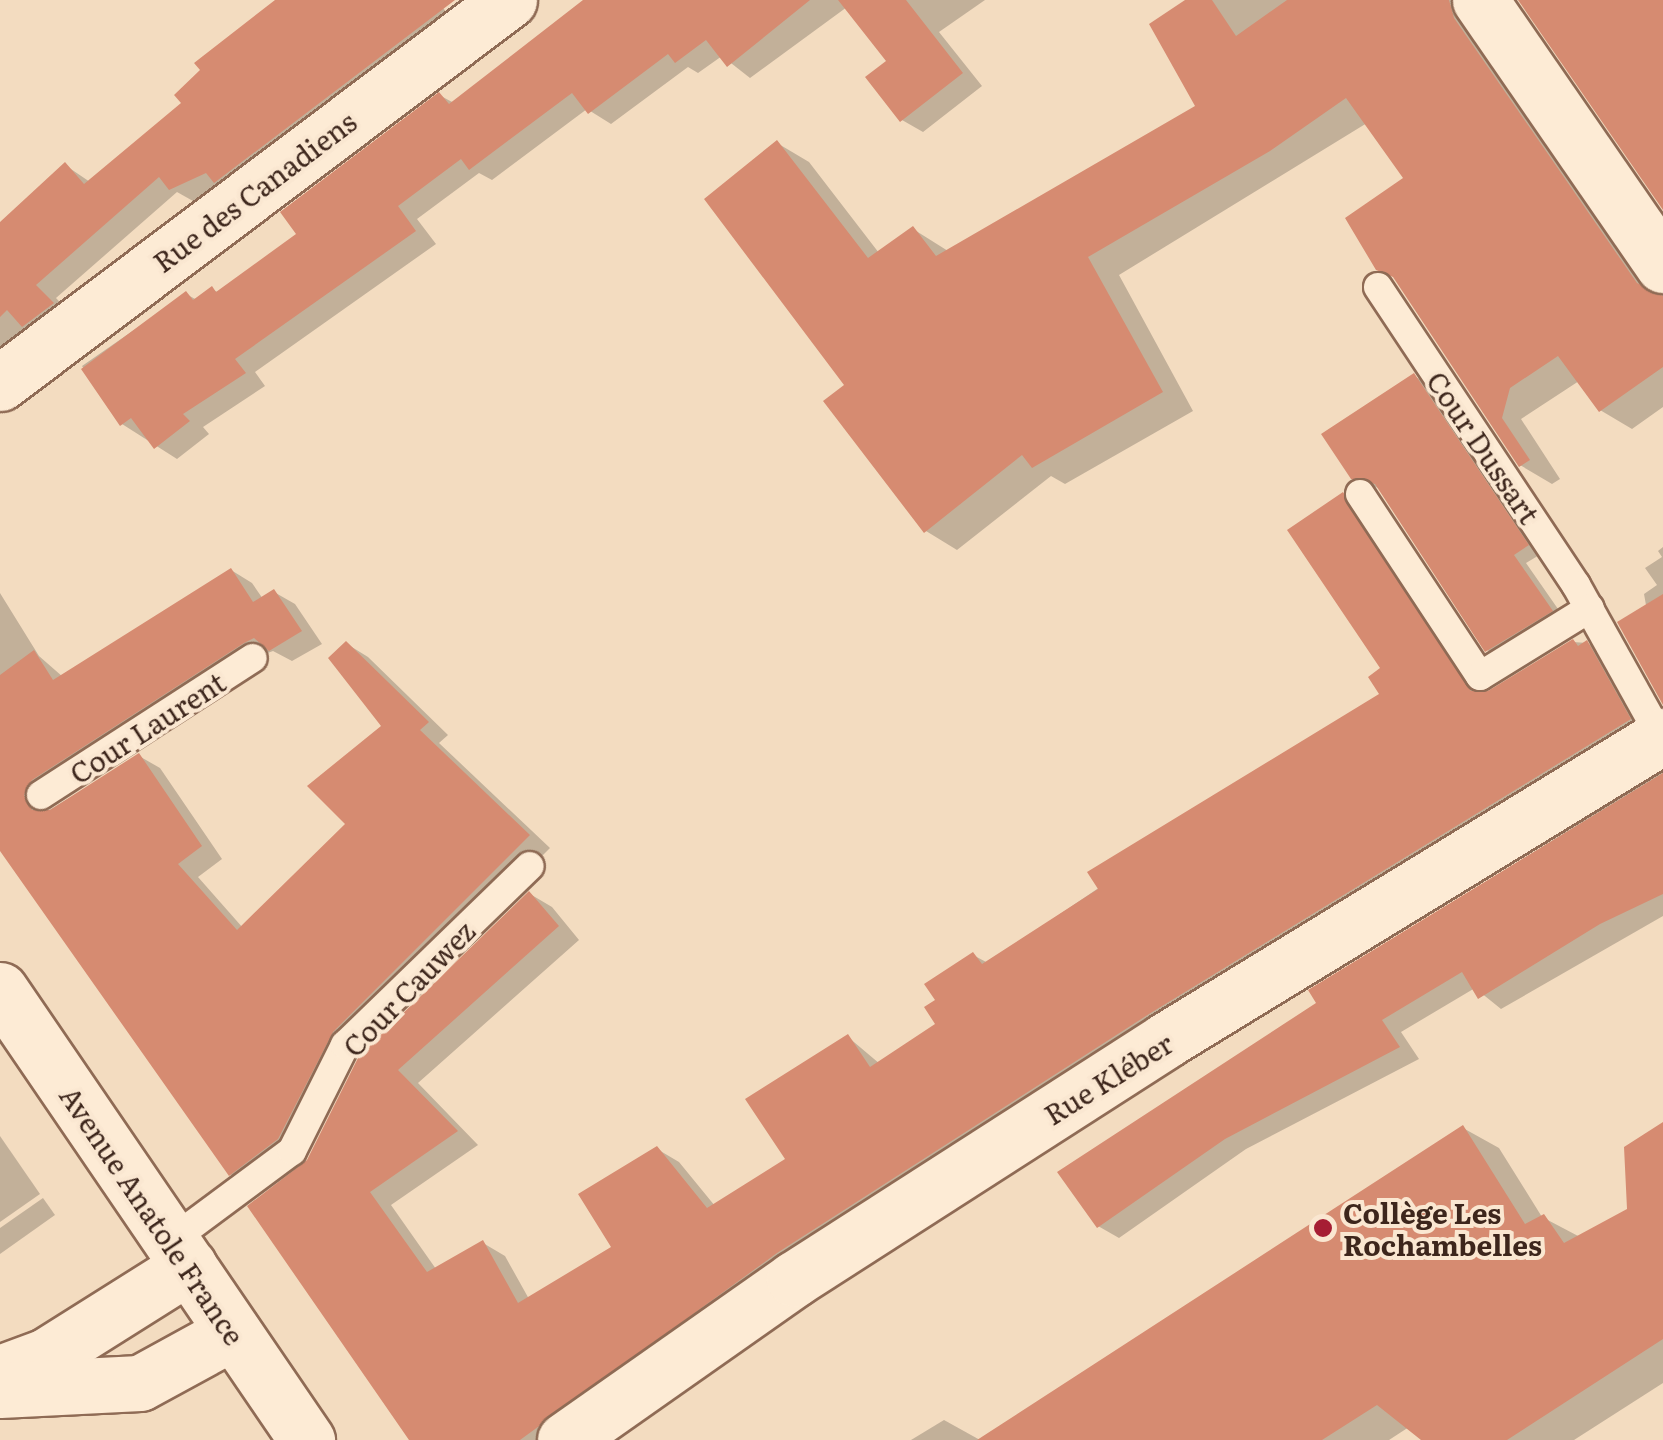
<!DOCTYPE html>
<html>
<head>
<meta charset="utf-8">
<style>
  body { margin:0 }
  #map { position:relative; width:1663px; height:1440px; overflow:hidden; background:#f3dcc0; font-family:Literata,serif }
  div>[style] { position:absolute }
  .shadow>* { inset:0; background:#0003 }
  .building>* { inset:0; background:#d68b71 }
  .roads { filter:drop-shadow(2px 0 #8f6b55) drop-shadow(-2px 0 #8f6b55) drop-shadow(0 2px #8f6b55) drop-shadow(0 -2px #8f6b55) }
  .service>* { height:28px; margin:-14px; padding:0 14px; transform-origin:14px; border-radius:14px; background:#fdebd5 }
  .minor>* { height:55px; margin:-27.5px; padding:0 27.5px; transform-origin:27.5px; border-radius:27.5px; background:#fdebd5 }
  .secondary>* { height:55px; margin:-27.5px; padding:0 27.5px; transform-origin:27.5px; border-radius:27.5px; background:#fdebd5 }
  .dots>* { width:28px; height:28px; translate:-50% -50%; box-sizing:border-box; border:5px solid #fae7d1; border-radius:50% }
  span { translate:-50% -50%; white-space:nowrap; text-align:center; line-height:1.15; -webkit-text-stroke:8px #fae7d1; paint-order:stroke }
  .street-label { font-size:28px; color:#3d261c }
  .poi-label { font-size:28px; color:#3d261c; font-weight:700 }
  .left { translate:0 -50%; text-align:left }
</style>
</head>
<body>
<div id="map">
  <div class="shadow">
    <i style="clip-path:polygon(278px 0,446px 0,440px 4px,457px 26px,224px 186px,193px 201px,177px 192px,56px 298px,73px 316px,0 374px,0 225px,65px 165px,90px 182px,185px 103px)"></i>
    <i style="clip-path:polygon(586px 0,985px 0,939px 32px,982px 86px,923px 132px,902px 120px,890px 61px,847px 7px,750px 78px,722px 56px,698px 73px,688px 67px,611px 124px,587px 109px,492px 180px,479px 173px,417px 219px,436px 244px,255px 372px,265px 386px,203px 427px,209px 434px,177px 459px,122px 424px,82px 366px,186px 294px,197px 300px,212px 289px,219px 293px,300px 235px,439px 95px,454px 103px)"></i>
    <i style="clip-path:polygon(1189px 0,1490px 0,1486px 38px,1663px 295px,1663px 407px,1632px 429px,1600px 410px,1579px 381px,1521px 419px,1560px 479px,1552px 484px,1520px 465px,1407px 178px,1367px 123px,1119px 275px,1193px 411px,1065px 484px,1051px 476px,957px 550px,926px 531px,847px 386px,777px 143px,809px 162px,879px 253px,913px 229px,948px 251px,1198px 107px)"></i>
    <i style="clip-path:polygon(1414px 376px,1428px 384px,1541px 554px,1526px 563px,1565px 619px,1501px 658px,1487px 650px,1381px 489px,1352px 478px)"></i>
    <i style="clip-path:polygon(1343px 495px,1365px 508px,1485px 694px,1573px 642px,1587px 643px,1609px 656px,1651px 732px,554px 1440px,412px 1440px,309px 1161px,530px 894px,552px 907px,579px 940px,418px 1083px,478px 1145px,391px 1205px,436px 1269px,483px 1243px,505px 1256px,529px 1299px,615px 1248px,657px 1149px,679px 1162px,715px 1206px,788px 1159px,848px 1037px,880px 1064px,939px 1025px,939px 1000px,973px 955px,988px 963px,1383px 695px,1384px 669px)"></i>
    <i style="clip-path:polygon(1663px 547px,1663px 700px,1644px 594px,1657px 585px,1645px 568px,1662px 557px,1658px 551px)"></i>
    <i style="clip-path:polygon(231px 570px,252px 583px,263px 599px,274px 592px,295px 604px,322px 644px,292px 661px,273px 651px,265px 654px,53px 792px,46px 812px,139px 756px,160px 768px,222px 859px,198px 877px,243px 928px,349px 824px,385px 726px,347px 644px,368px 657px,448px 735px,439px 743px,550px 848px,354px 1044px,252px 1187px,230px 1174px,0 847px,0 593px,39px 656px,63px 677px)"></i>
    <i style="clip-path:polygon(1663px 771px,1663px 916px,1501px 1009px,1475px 988px,1401px 1032px,1419px 1059px,1246px 1149px,1119px 1238px,1098px 1226px,1319px 1004px,1311px 991px)"></i>
    <i style="clip-path:polygon(1663px 1125px,1663px 1383px,1574px 1440px,1425px 1440px,1409px 1427px,1389px 1440px,982px 1440px,1463px 1128px,1499px 1148px,1542px 1217px,1580px 1237px,1630px 1211px)"></i>
    <i style="clip-path:polygon(0 1136px,40px 1194px,0 1222px)"></i>
    <i style="clip-path:polygon(43px 1198px,55px 1215px,0 1254px,0 1228px)"></i>
    <i style="clip-path:polygon(944px 1420px,980px 1440px,911px 1440px)"></i>
  </div>
  <div class="building">
    <i style="clip-path:polygon(275px 0,455px 0,214px 183px,206px 173px,169px 190px,159px 177px,36px 285px,54px 303px,22px 327px,7px 310px,0 317px,0 222px,65px 162px,84px 184px,181px 103px,174px 95px,200px 70px,194px 63px)"></i>
    <i style="clip-path:polygon(583px 0,810px 0,727px 67px,706px 40px,675px 63px,668px 54px,588px 114px,572px 93px,469px 170px,461px 159px,398px 206px,416px 231px,235px 359px,246px 373px,183px 414px,190px 421px,154px 449px,131px 418px,120px 426px,81px 369px,186px 291px,193px 300px,212px 286px,216px 292px,296px 234px,280px 212px,439px 92px,449px 104px)"></i>
    <i style="clip-path:polygon(838px 0,906px 0,963px 73px,900px 122px,865px 77px,886px 61px)"></i>
    <i style="clip-path:polygon(1185px 0,1212px 0,1236px 36px,1287px 0,1449px 0,1454px 18px,1637px 283px,1663px 296px,1663px 367px,1599px 412px,1558px 356px,1510px 388px,1502px 418px,1530px 460px,1519px 467px,1393px 277px,1376px 270px,1345px 218px,1403px 178px,1346px 98px,1270px 151px,1088px 257px,1163px 392px,1032px 468px,1022px 455px,924px 533px,823px 401px,844px 385px,704px 199px,777px 140px,868px 258px,913px 226px,936px 256px,1195px 106px,1149px 24px)"></i>
    <i style="clip-path:polygon(1518px 0,1663px 0,1663px 210px)"></i>
    <i style="clip-path:polygon(1414px 373px,1529px 545px,1514px 555px,1553px 611px,1485px 652px,1375px 484px,1351px 479px,1321px 434px)"></i>
    <i style="clip-path:polygon(1343px 492px,1471px 691px,1488px 691px,1573px 639px,1578px 646px,1587px 640px,1631px 719px,1149px 1014px,777px 1253px,520px 1440px,409px 1440px,247px 1206px,307px 1160px,359px 1056px,529px 891px,559px 926px,398px 1070px,458px 1131px,370px 1192px,427px 1272px,483px 1240px,518px 1303px,611px 1247px,578px 1194px,657px 1146px,707px 1208px,785px 1159px,745px 1099px,848px 1034px,870px 1067px,935px 1024px,924px 1007px,935px 1000px,924px 984px,973px 952px,982px 964px,1098px 889px,1087px 872px,1379px 694px,1368px 677px,1380px 668px,1287px 530px)"></i>
    <i style="clip-path:polygon(231px 568px,253px 602px,274px 589px,302px 631px,269px 651px,254px 638px,244px 643px,32px 780px,24px 795px,32px 810px,50px 810px,139px 753px,202px 846px,178px 864px,237px 930px,345px 824px,307px 786px,381px 726px,328px 658px,346px 641px,429px 722px,420px 730px,530px 835px,333px 1032px,278px 1139px,229px 1176px,0 851px,0 675px,34px 650px,53px 680px)"></i>
    <i style="clip-path:polygon(1663px 594px,1663px 705px,1617px 622px)"></i>
    <i style="clip-path:polygon(1663px 773px,1663px 894px,1600px 924px,1478px 999px,1462px 972px,1382px 1020px,1400px 1047px,1225px 1139px,1097px 1228px,1057px 1172px,1316px 1003px,1308px 990px)"></i>
    <i style="clip-path:polygon(1663px 1122px,1663px 1339px,1507px 1440px,1421px 1440px,1377px 1405px,1322px 1440px,977px 1440px,1463px 1125px,1525px 1224px,1544px 1214px,1564px 1243px,1627px 1209px,1624px 1147px)"></i>
  </div>
  <div class="roads">
    <div class="service">
      <i style="left:1378px;top:287px;width:358px;rotate:56.4deg"></i>
      <i style="left:1576px;top:585px;width:175px;rotate:60.9deg"></i>
      <i style="left:1360px;top:494px;width:218px;rotate:56.6deg"></i>
      <i style="left:1480px;top:676px;width:129px;rotate:-31.7deg"></i>
      <i style="left:41px;top:795px;width:252px;rotate:-32.9deg"></i>
      <i style="left:172px;top:1240px;width:149px;rotate:-36.6deg"></i>
      <i style="left:292px;top:1151px;width:119px;rotate:-63.4deg"></i>
      <i style="left:345px;top:1045px;width:257px;rotate:-44.1deg"></i>
    </div>
    <div class="minor">
      <i style="left:1480px;top:0;width:322px;rotate:55.4deg"></i>
      <i style="left:0;top:383px;width:637px;rotate:-36.96deg"></i>
      <i style="left:0;top:1373px;width:49px;rotate:-20.3deg"></i>
      <i style="left:46px;top:1356px;width:169px;rotate:-32.2deg"></i>
      <i style="left:0;top:1390px;width:140px;rotate:-2.9deg"></i>
      <i style="left:140px;top:1383px;width:106px;rotate:-28.7deg"></i>
      <i style="left:565px;top:1440px;width:280px;rotate:-35.1deg"></i>
      <i style="left:794px;top:1279px;width:442px;rotate:-32.7deg"></i>
      <i style="left:1166px;top:1040px;width:583px;rotate:-31.45deg"></i>
    </div>
    <div class="secondary">
      <i style="left:0;top:990px;width:545px;rotate:55.7deg"></i>
    </div>
  </div>
  <div class="dots">
    <i style="left:1323px;top:1228px;background:#a61e34"></i>
  </div>
  <div class="street-label">
    <span style="left:254px;top:191px;rotate:-37deg">Rue des Canadiens</span>
    <span style="left:1484px;top:447px;rotate:56deg">Cour Dussart</span>
    <span style="left:147px;top:727px;rotate:-33deg">Cour Laurent</span>
    <span style="left:408px;top:988px;rotate:-46deg">Cour Cauwez</span>
    <span style="left:1108px;top:1078px;rotate:-32deg">Rue Kléber</span>
    <span style="left:153px;top:1215px;rotate:56deg">Avenue Anatole France</span>
  </div>
  <div class="poi-label">
    <span class="left" style="left:1343px;top:1228px">Collège Les<br>Rochambelles</span>
  </div>
</div>
</body>
</html>
